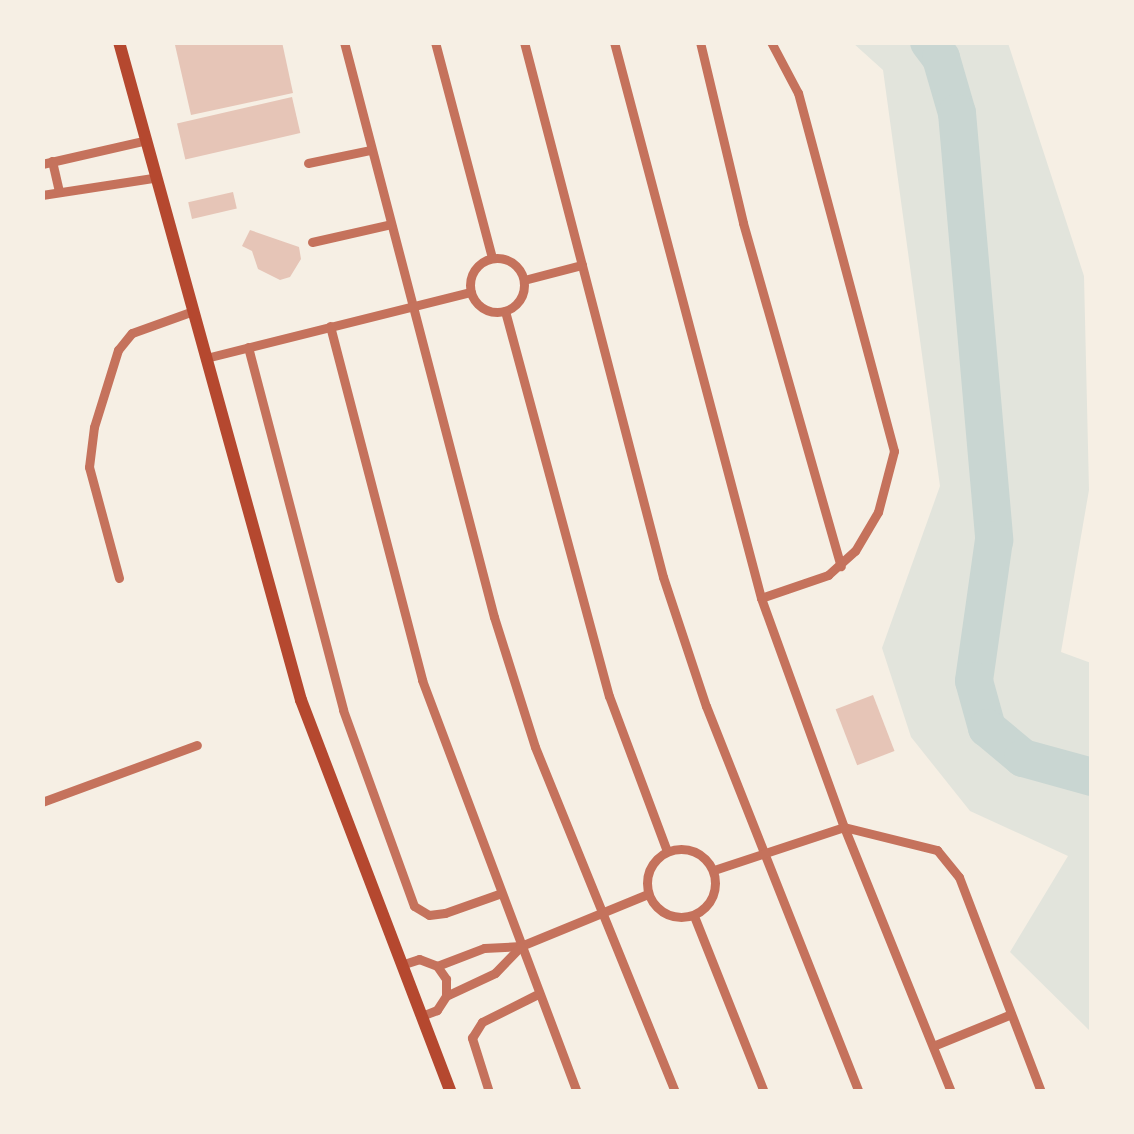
<!DOCTYPE html>
<html>
<head>
<meta charset="utf-8">
<style>
  body { margin:0 }
  #map { position:relative; width:1134px; height:1134px; overflow:hidden; background:#f6efe4; font-family:"DejaVu Sans",sans-serif }
  div>[style] { position:absolute }
  .green>* { inset:0; background:#e2e4dc }
  .river>* { height:38px; margin:-19px; padding:0 19px; transform-origin:19px; border-radius:19px; background:#c9d6d2 }
  .building>* { inset:0; background:#e6c5b7; transform-origin:0 0 }
  .minor>* { height:9px; margin:-4.5px; padding:0 4.5px; transform-origin:4.5px; border-radius:4.5px; background:#c5725c }
  .minor>.ring { margin:-4.5px; padding:0; box-sizing:content-box; background:none; border:9px solid #c5725c; border-radius:50% }
  .secondary>* { height:12px; margin:-6px; padding:0 6px; transform-origin:6px; border-radius:6px; background:#b5482f }
  span { translate:-50% -50%; white-space:nowrap; text-align:center; line-height:1.15; -webkit-text-stroke:9px #f6efe4; paint-order:stroke }
  .frame { position:absolute; inset:0; border:45px solid #f6efe4; pointer-events:none }
</style>
</head>
<body>
<div id="map">
  <div class="green">
    <i style="clip-path:polygon(853px 43px,1008px 43px,1084px 276px,1089px 490px,1061px 652px,1091px 663px,1091px 1032px,1010px 952px,1068px 856px,970px 811px,911px 737px,882px 648px,940px 486px,883px 70px)"></i>
  </div>
  <div class="river">
    <i style="left:929px;top:42px;width:20px;rotate:53deg"></i>
    <i style="left:941px;top:58px;width:57px;rotate:73.8deg"></i>
    <i style="left:957px;top:113px;width:429px;rotate:85deg"></i>
    <i style="left:994px;top:540px;width:142px;rotate:98.1deg"></i>
    <i style="left:974px;top:681px;width:49px;rotate:74.5deg"></i>
    <i style="left:987px;top:728px;width:47px;rotate:39.8deg"></i>
    <i style="left:1023px;top:758px;width:72px;rotate:15.4deg"></i>
  </div>
  <div class="building">
    <i style="clip-path:polygon(282px 42px,293px 93px,191px 115px,175px 45px)"></i>
    <i style="left:292px;top:97px;width:37px;height:118px;rotate:77deg"></i>
    <i style="left:233px;top:192px;width:17px;height:46px;rotate:77deg"></i>
    <i style="clip-path:polygon(250px 230px,299px 247px,301px 259px,290px 277px,280px 280px,258px 269px,252px 251px,242px 246px)"></i>
    <i style="left:873px;top:695px;width:60px;height:40px;rotate:69deg"></i>
  </div>
  <div class="minor">
    <i style="left:344px;top:42px;width:594px;rotate:75.38deg"></i>
    <i style="left:494px;top:617px;width:136px;rotate:72.5deg"></i>
    <i style="left:535px;top:747px;width:372px;rotate:67.9deg"></i>
    <i style="left:435px;top:42px;width:223px;rotate:75.2deg"></i>
    <i style="left:524px;top:42px;width:553px;rotate:75.44deg"></i>
    <i style="left:663px;top:577px;width:136px;rotate:71.6deg"></i>
    <i style="left:706px;top:706px;width:415px;rotate:68.4deg"></i>
    <i style="left:614px;top:42px;width:575px;rotate:75.19deg"></i>
    <i style="left:761px;top:598px;width:244px;rotate:70.1deg"></i>
    <i style="left:844px;top:827px;width:286px;rotate:68deg"></i>
    <i style="left:700px;top:42px;width:186px;rotate:76.6deg"></i>
    <i style="left:743px;top:223px;width:357px;rotate:74.1deg"></i>
    <i style="left:52px;top:161px;width:31px;rotate:77deg"></i>
    <i style="left:308px;top:163px;width:63px;rotate:-11.8deg"></i>
    <i style="left:42px;top:164px;width:104px;rotate:-12.8deg"></i>
    <i style="left:42px;top:195px;width:112px;rotate:-8.7deg"></i>
    <i style="left:312px;top:242px;width:81px;rotate:-12.8deg"></i>
    <i class="ring" style="left:470px;top:258px;width:45px;height:45px"></i>
    <i style="left:524px;top:280px;width:60px;rotate:-14.5deg"></i>
    <i style="left:505px;top:311px;width:399px;rotate:74.9deg"></i>
    <i style="left:609px;top:696px;width:165px;rotate:69.5deg"></i>
    <i style="left:330px;top:326px;width:366px;rotate:75.4deg"></i>
    <i style="left:422px;top:680px;width:440px;rotate:69.4deg"></i>
    <i style="left:248px;top:347px;width:375px;rotate:75.3deg"></i>
    <i style="left:343px;top:710px;width:208px;rotate:70.1deg"></i>
    <i style="left:414px;top:906px;width:17px;rotate:31deg"></i>
    <i style="left:429px;top:915px;width:16px;rotate:-7deg"></i>
    <i style="left:445px;top:913px;width:57px;rotate:-19.4deg"></i>
    <i style="left:206px;top:358px;width:273px;rotate:-14deg"></i>
    <i style="left:119px;top:578px;width:115px;rotate:-105.1deg"></i>
    <i style="left:89px;top:467px;width:40px;rotate:-82.9deg"></i>
    <i style="left:94px;top:427px;width:81px;rotate:-72.7deg"></i>
    <i style="left:118px;top:350px;width:22px;rotate:-51deg"></i>
    <i style="left:132px;top:333px;width:65px;rotate:-19.8deg"></i>
    <i style="left:761px;top:598px;width:71px;rotate:-18.9deg"></i>
    <i style="left:828px;top:575px;width:36px;rotate:-42deg"></i>
    <i style="left:855px;top:551px;width:45px;rotate:-59.5deg"></i>
    <i style="left:878px;top:512px;width:63px;rotate:-75.3deg"></i>
    <i style="left:894px;top:451px;width:371px;rotate:-105deg"></i>
    <i style="left:798px;top:93px;width:58px;rotate:-117.9deg"></i>
    <i style="left:42px;top:802px;width:165px;rotate:-20.2deg"></i>
    <i class="ring" style="left:647px;top:849px;width:59px;height:59px"></i>
    <i style="left:714px;top:870px;width:137px;rotate:-18.3deg"></i>
    <i style="left:844px;top:827px;width:96px;rotate:13.9deg"></i>
    <i style="left:937px;top:850px;width:35px;rotate:51deg"></i>
    <i style="left:959px;top:877px;width:230px;rotate:69.1deg"></i>
    <i style="left:694px;top:916px;width:189px;rotate:68.3deg"></i>
    <i style="left:401px;top:965px;width:19px;rotate:-18deg"></i>
    <i style="left:419px;top:959px;width:19px;rotate:21deg"></i>
    <i style="left:437px;top:966px;width:16px;rotate:55deg"></i>
    <i style="left:446px;top:979px;width:17px;rotate:90deg"></i>
    <i style="left:446px;top:996px;width:17px;rotate:123deg"></i>
    <i style="left:437px;top:1010px;width:17px;rotate:159deg"></i>
    <i style="left:437px;top:966px;width:50px;rotate:-21deg"></i>
    <i style="left:484px;top:948px;width:37px;rotate:-3deg"></i>
    <i style="left:521px;top:946px;width:137px;rotate:-22.3deg"></i>
    <i style="left:446px;top:996px;width:54px;rotate:-25.1deg"></i>
    <i style="left:495px;top:973px;width:37px;rotate:-46deg"></i>
    <i style="left:933px;top:1046px;width:82px;rotate:-22.2deg"></i>
    <i style="left:489px;top:1092px;width:57px;rotate:-107.5deg"></i>
    <i style="left:472px;top:1038px;width:19px;rotate:-58deg"></i>
    <i style="left:482px;top:1022px;width:60px;rotate:-26.6deg"></i>
  </div>
  <div class="secondary">
    <i style="left:119px;top:42px;width:683px;rotate:74.54deg"></i>
    <i style="left:301px;top:700px;width:420px;rotate:69.1deg"></i>
  </div>
  <div class="frame"></div>
</div>
</body>
</html>
